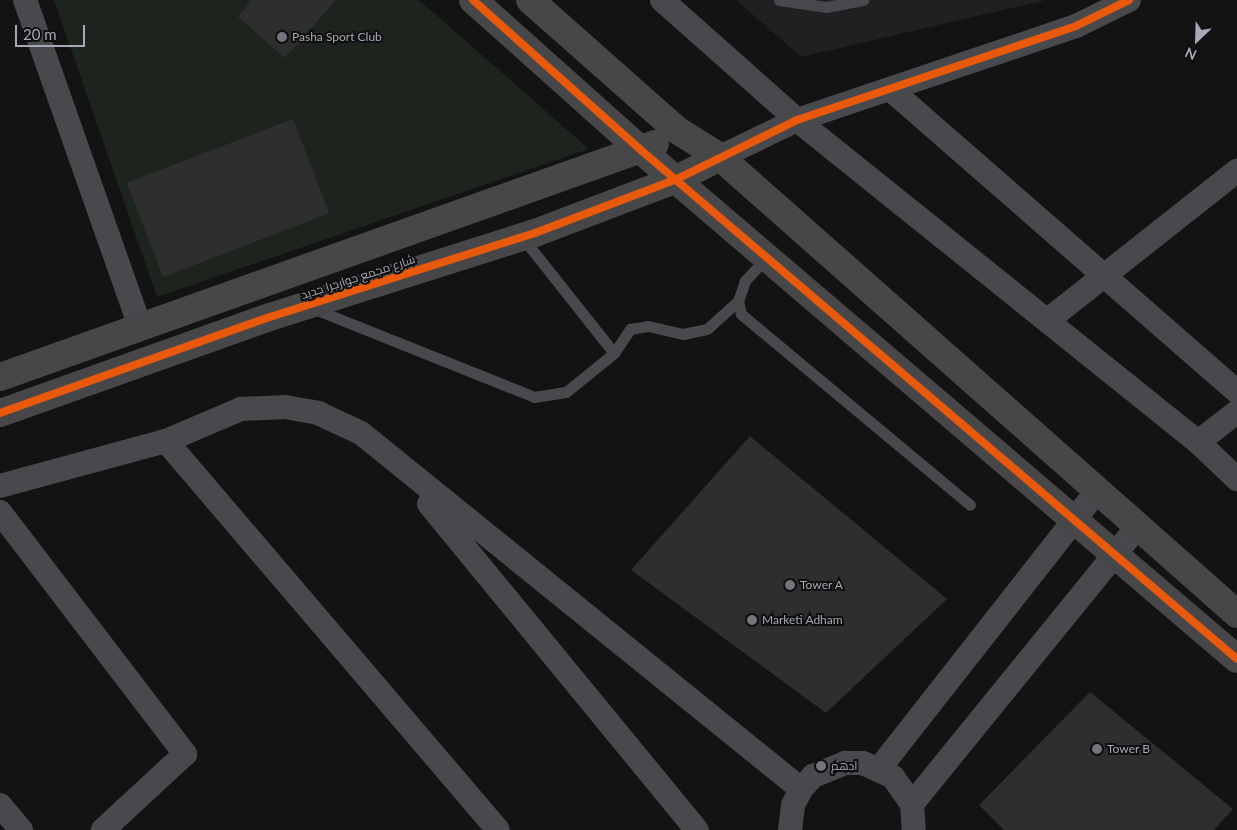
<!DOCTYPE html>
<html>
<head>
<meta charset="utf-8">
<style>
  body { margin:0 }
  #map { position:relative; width:1237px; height:830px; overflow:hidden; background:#131314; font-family:Lato,Cairo,sans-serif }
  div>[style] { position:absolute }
  .built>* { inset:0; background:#202022 }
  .green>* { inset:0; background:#1d241e }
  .building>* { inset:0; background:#2e2e2f; transform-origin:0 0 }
  .lane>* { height:11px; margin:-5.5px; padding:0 5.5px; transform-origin:5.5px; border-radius:5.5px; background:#48494c }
  .street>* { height:24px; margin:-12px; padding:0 12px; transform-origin:12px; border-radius:12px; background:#48494c }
  .secondary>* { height:28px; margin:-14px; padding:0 14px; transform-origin:14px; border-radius:14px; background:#47474a }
  .cycleway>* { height:8px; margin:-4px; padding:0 4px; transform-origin:4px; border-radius:4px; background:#e8590c }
  .dots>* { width:14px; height:14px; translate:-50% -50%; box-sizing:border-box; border:2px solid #0e0e0f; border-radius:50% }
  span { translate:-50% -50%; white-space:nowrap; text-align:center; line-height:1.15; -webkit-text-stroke:4px #0e0e0f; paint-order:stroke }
  .poi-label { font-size:12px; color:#a5aab4 }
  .left { translate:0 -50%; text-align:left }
  .street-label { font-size:12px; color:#a5aab4 }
  .north { position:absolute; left:1172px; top:15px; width:50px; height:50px; -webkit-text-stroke:4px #0e0e0f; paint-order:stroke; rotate:204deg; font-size:14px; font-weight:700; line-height:20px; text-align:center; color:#a5aab4 }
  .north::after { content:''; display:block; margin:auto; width:18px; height:22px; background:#a5aab4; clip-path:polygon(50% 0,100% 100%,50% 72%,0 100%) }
  .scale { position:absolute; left:15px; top:25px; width:70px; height:22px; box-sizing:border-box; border:2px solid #a5aab4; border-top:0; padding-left:6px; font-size:15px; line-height:18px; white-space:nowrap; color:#a5aab4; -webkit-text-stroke:4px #0e0e0f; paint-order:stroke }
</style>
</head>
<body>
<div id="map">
  <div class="built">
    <i style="clip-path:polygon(736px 0,1046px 0,801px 57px)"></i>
  </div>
  <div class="green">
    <i style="clip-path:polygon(54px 0,419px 0,589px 149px,157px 297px)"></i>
  </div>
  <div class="building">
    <i style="clip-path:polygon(252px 0,336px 0,285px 58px,238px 17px)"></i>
    <i style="left:293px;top:119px;width:101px;height:178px;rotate:69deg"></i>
    <i style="clip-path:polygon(750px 436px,947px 599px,826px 713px,631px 570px)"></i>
    <i style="clip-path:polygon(1090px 692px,1233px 809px,1214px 830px,1004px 830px,979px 805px)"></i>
  </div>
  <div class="lane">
    <i style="left:779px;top:0;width:48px;rotate:8.5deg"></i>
    <i style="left:826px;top:7px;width:38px;rotate:-11deg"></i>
    <i style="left:522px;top:237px;width:148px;rotate:51.6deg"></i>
    <i style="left:767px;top:257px;width:33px;rotate:133deg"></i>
    <i style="left:745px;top:281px;width:21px;rotate:109deg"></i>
    <i style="left:738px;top:301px;width:13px;rotate:77deg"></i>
    <i style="left:741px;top:314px;width:298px;rotate:39.8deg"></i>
    <i style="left:312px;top:308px;width:239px;rotate:21.8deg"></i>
    <i style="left:534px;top:397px;width:32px;rotate:-9deg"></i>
    <i style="left:566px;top:392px;width:62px;rotate:-39.1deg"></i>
    <i style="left:614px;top:353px;width:29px;rotate:-56deg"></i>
    <i style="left:630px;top:329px;width:18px;rotate:-9deg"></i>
    <i style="left:648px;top:326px;width:36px;rotate:13deg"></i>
    <i style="left:683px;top:334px;width:25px;rotate:-12deg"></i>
    <i style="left:707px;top:329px;width:42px;rotate:-42.1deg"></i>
  </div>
  <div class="street">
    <i style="left:25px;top:0;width:343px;rotate:70.6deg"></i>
    <i style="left:662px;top:0;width:181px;rotate:41.6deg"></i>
    <i style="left:797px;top:120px;width:514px;rotate:38.76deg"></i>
    <i style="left:1198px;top:442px;width:54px;rotate:43.5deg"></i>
    <i style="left:890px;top:89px;width:461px;rotate:41.1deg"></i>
    <i style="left:720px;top:157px;width:85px;rotate:-25.7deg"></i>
    <i style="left:797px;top:120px;width:294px;rotate:-18.6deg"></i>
    <i style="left:1076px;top:26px;width:59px;rotate:-26.1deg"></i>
    <i style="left:1048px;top:320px;width:241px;rotate:-38.3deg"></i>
    <i style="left:166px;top:441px;width:511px;rotate:49.52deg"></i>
    <i style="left:1198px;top:442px;width:49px;rotate:-37.6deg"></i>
    <i style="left:0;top:486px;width:172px;rotate:-15.2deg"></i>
    <i style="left:166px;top:441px;width:82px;rotate:-23.1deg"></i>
    <i style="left:241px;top:409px;width:44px;rotate:-2.6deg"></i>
    <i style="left:285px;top:407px;width:34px;rotate:10deg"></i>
    <i style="left:318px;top:413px;width:47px;rotate:24.9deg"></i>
    <i style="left:361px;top:433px;width:566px;rotate:38.98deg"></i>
    <i style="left:429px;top:504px;width:422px;rotate:50.6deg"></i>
    <i style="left:0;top:512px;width:305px;rotate:52.6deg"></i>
    <i style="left:185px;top:754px;width:112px;rotate:137.2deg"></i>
    <i style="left:879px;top:769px;width:353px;rotate:-51.9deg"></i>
    <i style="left:912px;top:804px;width:358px;rotate:-50.9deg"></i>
    <i style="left:0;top:805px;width:33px;rotate:50deg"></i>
    <i style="left:790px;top:830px;width:25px;rotate:-83deg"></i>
    <i style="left:793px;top:805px;width:18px;rotate:-63deg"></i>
    <i style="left:801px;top:789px;width:18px;rotate:-47deg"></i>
    <i style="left:813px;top:776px;width:35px;rotate:-22deg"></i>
    <i style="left:845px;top:763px;width:18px"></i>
    <i style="left:863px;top:763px;width:33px;rotate:25deg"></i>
    <i style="left:893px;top:777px;width:33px;rotate:55deg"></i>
    <i style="left:912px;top:804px;width:26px;rotate:86deg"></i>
  </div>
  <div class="secondary">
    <i style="left:473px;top:0;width:227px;rotate:41.8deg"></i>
    <i style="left:642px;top:151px;width:782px;rotate:40.49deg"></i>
    <i style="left:530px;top:0;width:196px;rotate:41.5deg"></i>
    <i style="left:677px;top:130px;width:51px;rotate:32.1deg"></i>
    <i style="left:720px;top:157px;width:690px;rotate:41.47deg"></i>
    <i style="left:0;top:377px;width:695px;rotate:-19.58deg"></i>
    <i style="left:0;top:413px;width:287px;rotate:-19.6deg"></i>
    <i style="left:270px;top:317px;width:278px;rotate:-17.6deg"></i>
    <i style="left:535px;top:233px;width:152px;rotate:-20.8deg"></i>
    <i style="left:677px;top:179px;width:48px;rotate:-27.1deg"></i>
  </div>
  <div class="cycleway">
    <i style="left:473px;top:0;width:227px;rotate:41.8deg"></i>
    <i style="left:642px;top:151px;width:782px;rotate:40.49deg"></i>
    <i style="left:0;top:413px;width:287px;rotate:-19.6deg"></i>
    <i style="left:270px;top:317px;width:278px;rotate:-17.6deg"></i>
    <i style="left:535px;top:233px;width:152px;rotate:-20.8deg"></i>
    <i style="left:677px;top:179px;width:134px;rotate:-26.2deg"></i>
    <i style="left:797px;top:120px;width:294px;rotate:-18.6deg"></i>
    <i style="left:1076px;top:26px;width:59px;rotate:-26.1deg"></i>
  </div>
  <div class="dots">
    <i style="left:282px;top:37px;background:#72757c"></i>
    <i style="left:790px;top:585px;background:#72757c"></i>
    <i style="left:752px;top:620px;background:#72757c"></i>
    <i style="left:1097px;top:749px;background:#72757c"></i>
    <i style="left:821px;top:766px;background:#72757c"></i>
  </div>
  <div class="poi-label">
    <span class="left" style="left:292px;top:37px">Pasha Sport Club</span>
    <span class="left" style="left:800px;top:585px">Tower A</span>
    <span class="left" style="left:762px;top:620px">Marketi Adham</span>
    <span class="left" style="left:1107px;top:749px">Tower B</span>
    <span class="left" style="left:831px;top:766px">ادهم</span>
  </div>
  <div class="street-label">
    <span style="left:358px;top:277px;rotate:-18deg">شارع مجمع جوارجرا جديد</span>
  </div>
  <div class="north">N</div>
  <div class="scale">20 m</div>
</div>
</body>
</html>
